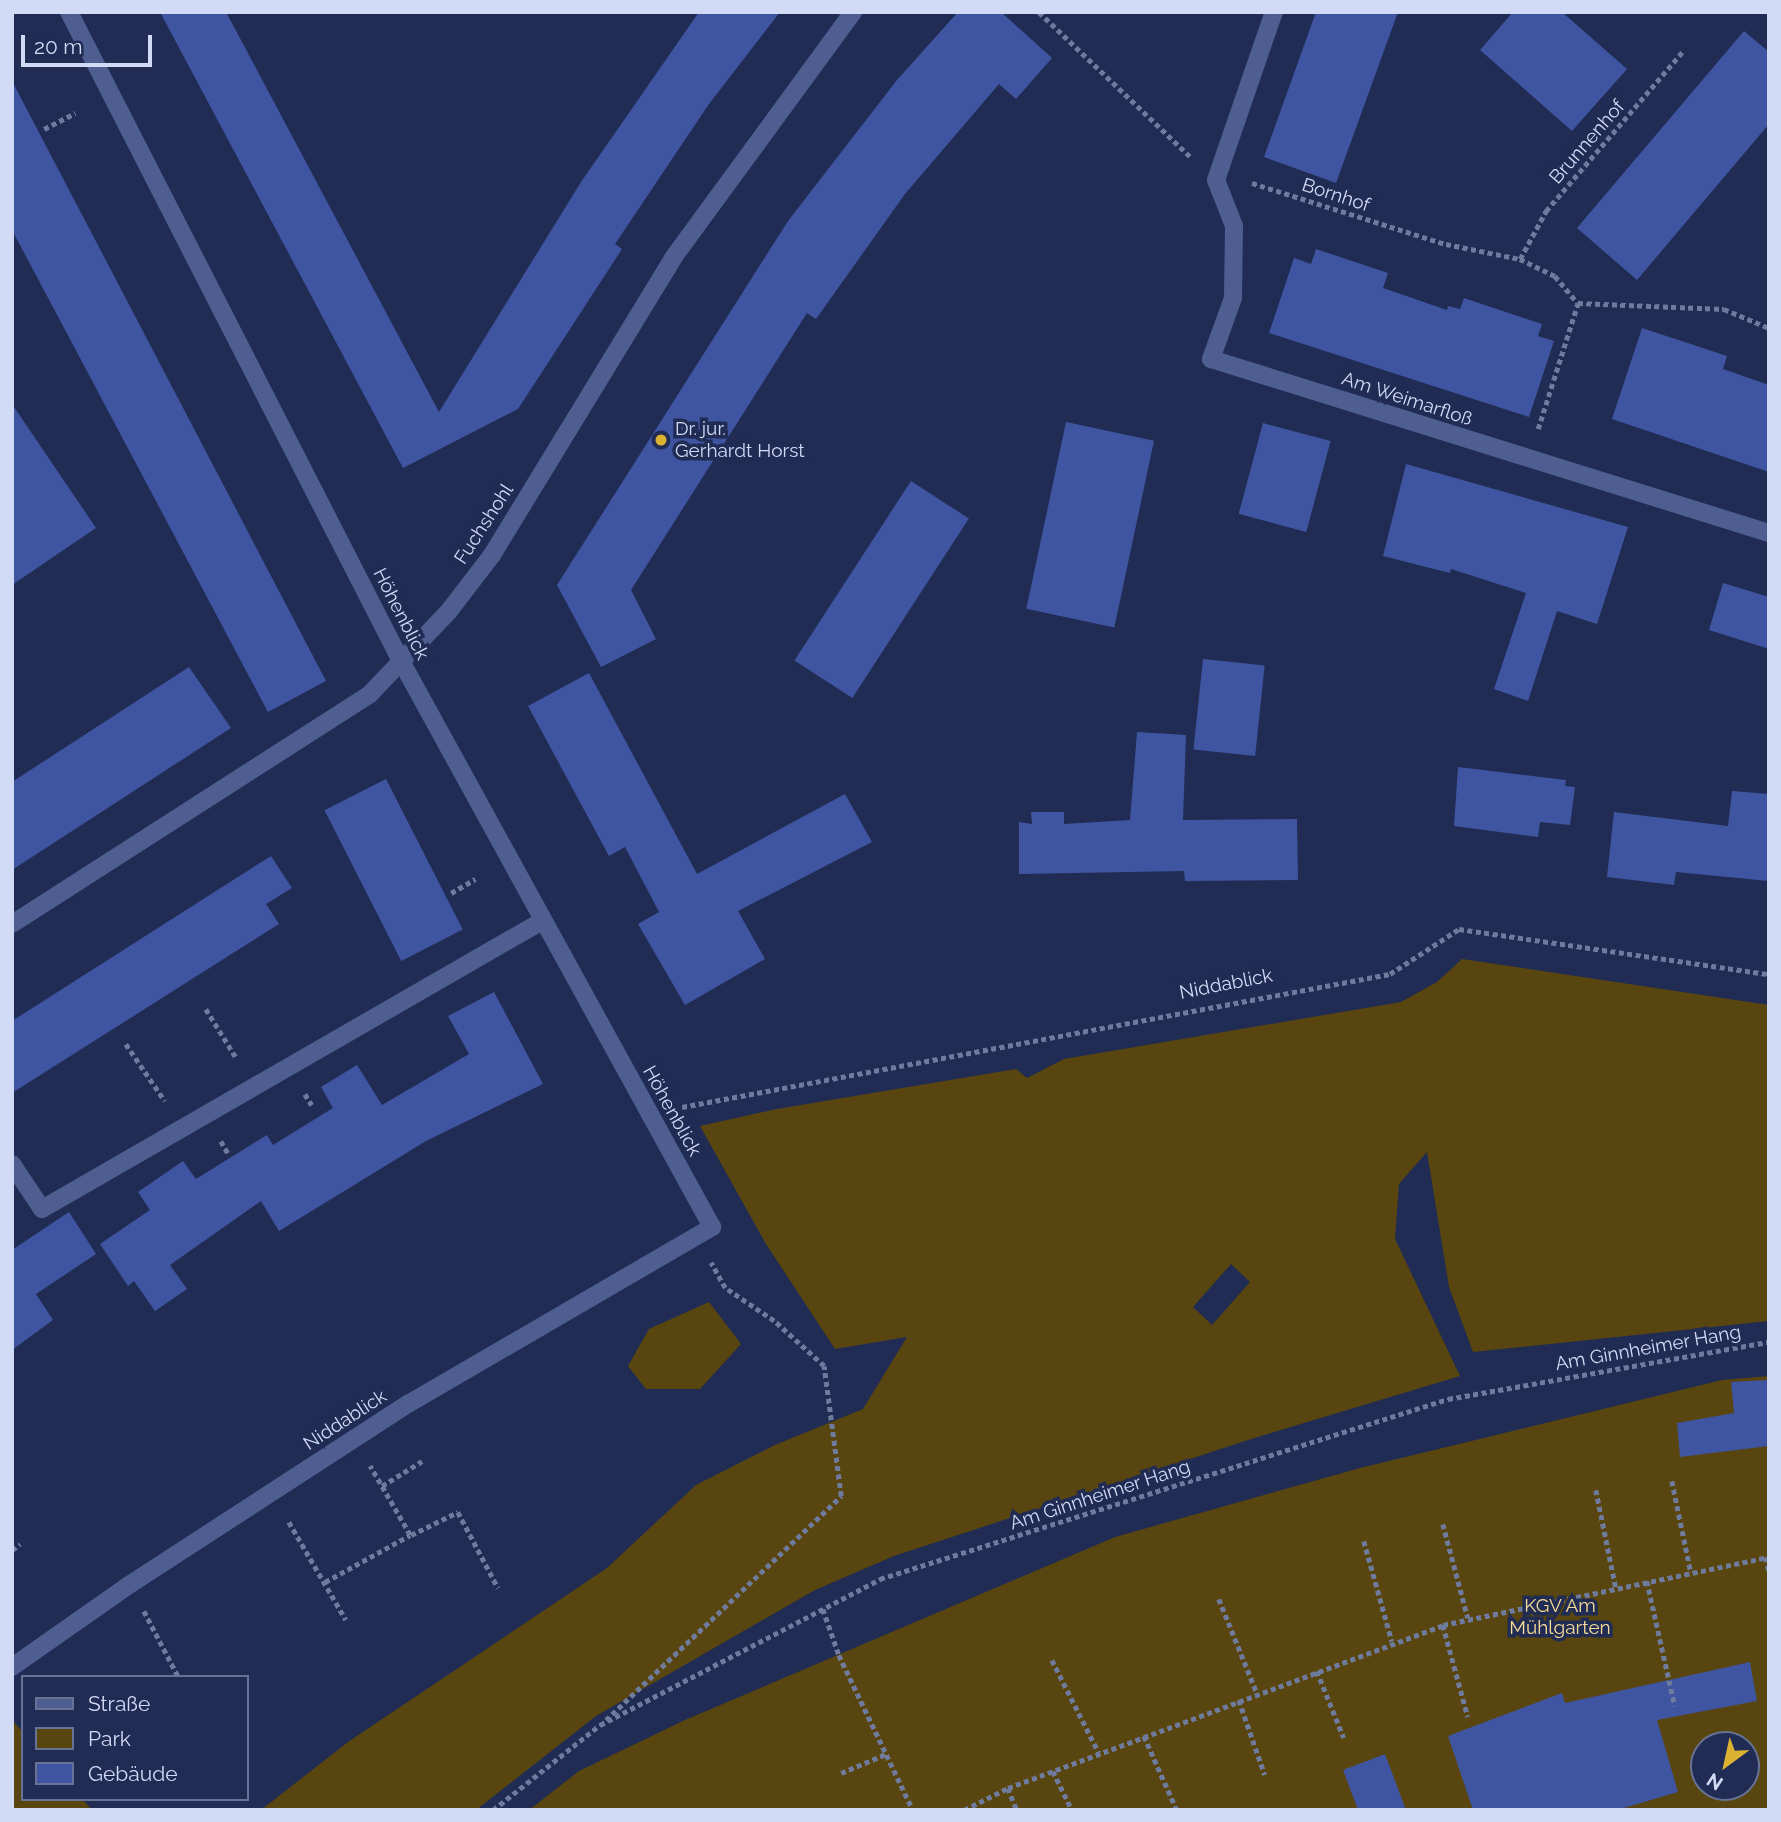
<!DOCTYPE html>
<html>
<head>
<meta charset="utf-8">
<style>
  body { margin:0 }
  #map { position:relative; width:1781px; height:1822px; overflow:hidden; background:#202c53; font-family:Raleway,sans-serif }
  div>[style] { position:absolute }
  .green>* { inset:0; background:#58450f }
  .building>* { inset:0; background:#4055a1; transform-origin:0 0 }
  .path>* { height:4.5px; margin-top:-2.25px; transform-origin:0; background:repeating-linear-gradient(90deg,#6f7b9c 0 5px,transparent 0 8.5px) }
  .service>* { height:18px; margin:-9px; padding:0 9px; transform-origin:9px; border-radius:9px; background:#4e5e90 }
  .minor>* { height:18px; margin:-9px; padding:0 9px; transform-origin:9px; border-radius:9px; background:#4e5e90 }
  .dots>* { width:19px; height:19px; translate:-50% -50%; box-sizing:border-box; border:4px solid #202c53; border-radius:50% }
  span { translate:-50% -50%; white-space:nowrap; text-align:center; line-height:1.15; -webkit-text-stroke:7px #202c53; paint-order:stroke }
  .street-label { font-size:19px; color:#d1dbf5 }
  .poi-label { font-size:19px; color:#d1dbf5 }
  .left { translate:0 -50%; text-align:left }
  .park-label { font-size:19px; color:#f7dc97 }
  .frame { position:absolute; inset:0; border:14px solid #d1dbf5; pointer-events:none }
  .legend { position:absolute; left:21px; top:1675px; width:228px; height:126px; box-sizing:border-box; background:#202c53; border:2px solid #677294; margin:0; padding:9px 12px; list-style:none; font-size:21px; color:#d1dbf5 }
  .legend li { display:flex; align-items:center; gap:14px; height:35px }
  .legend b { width:35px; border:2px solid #677294 }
  .north { position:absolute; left:1690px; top:1731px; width:70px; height:70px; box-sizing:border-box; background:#202c53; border:2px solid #677294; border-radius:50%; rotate:213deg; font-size:19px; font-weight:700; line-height:28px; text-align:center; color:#d1dbf5 }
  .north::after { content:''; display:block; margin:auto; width:24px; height:32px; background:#dcb233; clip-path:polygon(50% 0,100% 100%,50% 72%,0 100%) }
  .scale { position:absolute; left:21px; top:35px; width:131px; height:32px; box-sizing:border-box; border:4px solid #d1dbf5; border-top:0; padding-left:9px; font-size:21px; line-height:24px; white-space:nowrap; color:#d1dbf5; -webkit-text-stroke:5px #202c53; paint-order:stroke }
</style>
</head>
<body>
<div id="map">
  <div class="green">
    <i style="clip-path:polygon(evenodd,1462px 959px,1769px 1005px,1769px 1321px,1473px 1352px,1449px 1287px,1427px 1152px,1399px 1184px,1395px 1239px,1460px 1376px,1248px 1440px,894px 1556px,815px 1590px,596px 1716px,476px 1810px,261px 1810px,348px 1742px,607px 1568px,696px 1485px,775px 1445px,863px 1409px,907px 1337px,835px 1349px,766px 1244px,700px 1126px,777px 1109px,1016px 1069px,1027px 1078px,1064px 1059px,1401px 1002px,1437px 982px,1462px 959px,1231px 1264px,1250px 1282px,1212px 1325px,1193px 1307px,1231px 1264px)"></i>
    <i style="clip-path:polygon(709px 1302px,741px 1344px,700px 1389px,646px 1389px,628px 1366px,649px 1329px)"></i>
    <i style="clip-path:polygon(evenodd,1769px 1376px,1769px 1810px,529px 1810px,579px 1771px,685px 1720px,1115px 1537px,1360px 1468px,1722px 1380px,1769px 1376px,1704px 1745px,1746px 1745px,1746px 1787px,1704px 1787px,1704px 1745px)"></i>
    <i style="clip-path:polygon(12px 1720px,23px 1732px,23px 1799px,82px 1799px,92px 1810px,12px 1810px)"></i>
  </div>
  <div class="building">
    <i style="clip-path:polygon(160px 12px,226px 12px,439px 412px,581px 182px,699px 12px,780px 12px,709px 104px,615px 244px,622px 249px,518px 409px,403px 468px)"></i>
    <i style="clip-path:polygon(958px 12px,1001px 12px,1052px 58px,1016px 99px,999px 84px,905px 194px,816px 319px,807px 313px,631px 590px,656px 639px,601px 667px,557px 585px,788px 221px,897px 80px)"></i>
    <i style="clip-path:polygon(1316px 12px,1398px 12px,1336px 183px,1264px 157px)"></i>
    <i style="clip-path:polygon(1513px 12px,1562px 12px,1627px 69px,1572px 131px,1480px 50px)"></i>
    <i style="clip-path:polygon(1744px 31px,1769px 52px,1769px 124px,1637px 280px,1577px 228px)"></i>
    <i style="clip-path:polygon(12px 81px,326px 681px,268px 712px,12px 230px)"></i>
    <i style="clip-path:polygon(1316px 249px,1388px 273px,1383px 288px,1447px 310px,1448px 306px,1460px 309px,1464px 298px,1542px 324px,1538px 336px,1554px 341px,1529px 417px,1269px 333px,1294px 258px,1311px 264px)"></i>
    <i style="clip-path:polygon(1642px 328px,1727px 356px,1723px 369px,1769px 385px,1769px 472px,1612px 419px)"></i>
    <i style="clip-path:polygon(12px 404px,96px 528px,12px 585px)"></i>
    <i style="left:1066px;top:422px;width:90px;height:191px;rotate:12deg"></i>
    <i style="left:1263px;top:423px;width:70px;height:94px;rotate:15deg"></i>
    <i style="clip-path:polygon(1406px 464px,1628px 527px,1597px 624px,1557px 611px,1528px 701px,1494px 689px,1526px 593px,1451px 569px,1450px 573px,1383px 556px)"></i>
    <i style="left:911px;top:481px;width:69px;height:214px;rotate:33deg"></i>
    <i style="clip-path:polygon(1723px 583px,1769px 597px,1769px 649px,1709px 630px)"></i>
    <i style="left:1203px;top:659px;width:62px;height:91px;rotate:6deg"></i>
    <i style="clip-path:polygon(189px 667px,231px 728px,12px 870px,12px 782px)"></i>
    <i style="clip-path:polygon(589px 673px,697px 874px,845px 794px,872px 842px,738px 911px,765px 959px,685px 1005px,638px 924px,659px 912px,625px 847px,609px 856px,528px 706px)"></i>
    <i style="clip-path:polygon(1137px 732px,1186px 735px,1183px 820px,1297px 819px,1298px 880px,1185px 881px,1184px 871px,1019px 874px,1019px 822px,1032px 824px,1031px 812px,1064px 812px,1064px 824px,1130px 820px)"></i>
    <i style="clip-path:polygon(1458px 767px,1566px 780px,1565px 786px,1575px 787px,1570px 825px,1540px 822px,1538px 837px,1454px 826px)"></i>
    <i style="left:386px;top:779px;width:169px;height:69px;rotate:63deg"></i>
    <i style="clip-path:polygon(1732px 791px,1769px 794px,1769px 881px,1676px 872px,1674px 885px,1607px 877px,1614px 812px,1728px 826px)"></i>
    <i style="clip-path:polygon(271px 856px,292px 888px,266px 904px,279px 924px,12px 1093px,12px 1021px)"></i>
    <i style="clip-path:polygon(494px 992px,543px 1084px,426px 1141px,279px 1231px,261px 1201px,170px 1265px,187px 1289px,155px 1311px,134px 1281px,128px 1286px,100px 1244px,150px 1210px,138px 1192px,183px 1161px,196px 1179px,267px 1135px,273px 1145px,333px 1108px,321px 1087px,357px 1065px,382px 1105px,469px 1054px,448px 1016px)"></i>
    <i style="clip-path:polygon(69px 1212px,96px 1254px,36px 1294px,53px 1320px,12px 1350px,12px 1250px)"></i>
    <i style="clip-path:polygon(1767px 1380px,1769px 1446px,1680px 1457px,1677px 1423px,1734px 1413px,1731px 1382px)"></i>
    <i style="clip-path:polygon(1750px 1662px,1757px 1701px,1657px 1720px,1678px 1792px,1617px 1810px,1473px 1810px,1448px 1736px,1562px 1693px,1565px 1703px)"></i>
    <i style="clip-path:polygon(1385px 1754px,1406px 1810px,1358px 1810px,1343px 1770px)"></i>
  </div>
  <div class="path">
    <i style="left:1039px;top:12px;width:211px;rotate:43.7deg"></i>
    <i style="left:44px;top:129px;width:35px;rotate:-27deg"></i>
    <i style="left:1252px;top:183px;width:203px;rotate:17.5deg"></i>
    <i style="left:1446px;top:244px;width:76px;rotate:11.5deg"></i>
    <i style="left:1520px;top:259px;width:39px;rotate:26deg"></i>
    <i style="left:1555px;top:276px;width:35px;rotate:50deg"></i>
    <i style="left:1578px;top:303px;width:146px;rotate:2.4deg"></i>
    <i style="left:1724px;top:309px;width:49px;rotate:22.9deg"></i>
    <i style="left:1520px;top:259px;width:55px;rotate:-61.6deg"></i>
    <i style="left:1546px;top:211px;width:212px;rotate:-49.4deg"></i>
    <i style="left:1538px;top:429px;width:132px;rotate:-72.4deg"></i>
    <i style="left:451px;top:893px;width:28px;rotate:-30deg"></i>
    <i style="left:206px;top:1009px;width:59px;rotate:58.2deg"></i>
    <i style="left:126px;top:1044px;width:69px;rotate:55.6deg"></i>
    <i style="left:305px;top:1094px;width:13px;rotate:58deg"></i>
    <i style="left:682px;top:1107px;width:720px;rotate:-10.64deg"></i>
    <i style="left:1390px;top:974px;width:82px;rotate:-33.1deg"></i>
    <i style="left:1459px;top:929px;width:313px;rotate:8.3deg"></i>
    <i style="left:221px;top:1141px;width:14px;rotate:60deg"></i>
    <i style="left:1672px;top:1481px;width:94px;rotate:78.3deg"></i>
    <i style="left:382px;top:1486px;width:47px;rotate:-32deg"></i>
    <i style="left:1596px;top:1490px;width:100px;rotate:78.5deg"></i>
    <i style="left:289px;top:1522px;width:113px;rotate:59.8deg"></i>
    <i style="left:1443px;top:1524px;width:97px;rotate:75.1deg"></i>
    <i style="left:411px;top:1535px;width:52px;rotate:-26.1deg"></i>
    <i style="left:458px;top:1512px;width:86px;rotate:62.2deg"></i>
    <i style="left:1364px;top:1541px;width:104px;rotate:74.4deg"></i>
    <i style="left:12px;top:1550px;width:10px;rotate:-37deg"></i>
    <i style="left:1766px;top:1557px;width:14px;rotate:78deg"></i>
    <i style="left:1647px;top:1581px;width:128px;rotate:77.4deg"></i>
    <i style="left:325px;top:1582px;width:97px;rotate:-28.9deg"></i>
    <i style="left:410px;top:1535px;width:80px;rotate:-120.1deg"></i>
    <i style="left:1219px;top:1599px;width:101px;rotate:68deg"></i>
    <i style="left:823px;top:1609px;width:49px;rotate:70.8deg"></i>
    <i style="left:839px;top:1655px;width:172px;rotate:64.5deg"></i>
    <i style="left:144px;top:1611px;width:73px;rotate:62.4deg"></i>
    <i style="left:1443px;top:1625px;width:95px;rotate:74.8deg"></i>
    <i style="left:1052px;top:1660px;width:104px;rotate:63.2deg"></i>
    <i style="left:1317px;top:1671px;width:72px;rotate:68.1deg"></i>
    <i style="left:1239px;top:1700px;width:79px;rotate:70.9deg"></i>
    <i style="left:606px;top:1720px;width:325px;rotate:-43.6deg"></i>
    <i style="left:841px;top:1496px;width:131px;rotate:-97.5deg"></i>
    <i style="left:824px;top:1366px;width:67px;rotate:-138deg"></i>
    <i style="left:774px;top:1321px;width:59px;rotate:-146deg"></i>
    <i style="left:725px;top:1288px;width:29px;rotate:-119deg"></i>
    <i style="left:1144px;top:1736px;width:81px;rotate:66deg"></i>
    <i style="left:1053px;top:1771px;width:43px;rotate:64deg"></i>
    <i style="left:841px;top:1773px;width:49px;rotate:-22.9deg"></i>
    <i style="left:1008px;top:1788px;width:24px;rotate:68deg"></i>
    <i style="left:493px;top:1810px;width:137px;rotate:-38.5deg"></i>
    <i style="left:600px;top:1725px;width:316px;rotate:-27.5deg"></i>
    <i style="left:880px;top:1579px;width:596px;rotate:-17.58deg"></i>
    <i style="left:1448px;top:1399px;width:326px;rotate:-10.1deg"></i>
    <i style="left:964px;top:1810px;width:49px;rotate:-26.6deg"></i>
    <i style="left:1008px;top:1788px;width:465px;rotate:-20.5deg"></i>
    <i style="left:1443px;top:1625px;width:333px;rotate:-11.8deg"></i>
  </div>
  <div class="service">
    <i style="left:1216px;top:180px;width:178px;rotate:-71deg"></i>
    <i style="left:12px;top:1164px;width:54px;rotate:56.3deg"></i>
    <i style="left:42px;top:1209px;width:577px;rotate:-29.94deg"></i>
    <i style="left:12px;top:1667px;width:143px;rotate:-35deg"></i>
    <i style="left:129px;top:1585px;width:333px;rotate:-33deg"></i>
    <i style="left:408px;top:1404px;width:352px;rotate:-30.2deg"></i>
  </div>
  <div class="minor">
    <i style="left:69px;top:12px;width:729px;rotate:62.91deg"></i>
    <i style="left:401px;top:661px;width:646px;rotate:61.21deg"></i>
    <i style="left:1216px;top:180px;width:49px;rotate:68.6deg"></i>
    <i style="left:1234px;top:226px;width:72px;rotate:90.8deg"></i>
    <i style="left:1233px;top:298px;width:65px;rotate:109.8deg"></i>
    <i style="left:1211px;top:359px;width:584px;rotate:17.32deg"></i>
    <i style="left:12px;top:924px;width:426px;rotate:-32.7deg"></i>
    <i style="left:370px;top:694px;width:115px;rotate:-46.4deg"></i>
    <i style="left:449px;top:611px;width:71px;rotate:-52.5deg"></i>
    <i style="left:492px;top:555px;width:348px;rotate:-58.6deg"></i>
    <i style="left:673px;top:258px;width:305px;rotate:-53.8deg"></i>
  </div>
  <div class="dots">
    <i style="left:661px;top:440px;background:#dcb233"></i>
  </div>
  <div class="street-label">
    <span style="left:1587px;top:142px;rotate:-49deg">Brunnenhof</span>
    <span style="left:1336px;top:195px;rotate:18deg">Bornhof</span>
    <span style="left:1407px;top:399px;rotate:18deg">Am Weimarfloß</span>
    <span style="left:484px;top:524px;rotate:-57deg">Fuchshohl</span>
    <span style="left:401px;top:614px;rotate:63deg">Höhenblick</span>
    <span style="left:1226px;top:984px;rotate:-11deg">Niddablick</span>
    <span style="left:672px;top:1111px;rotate:61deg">Höhenblick</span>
    <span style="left:1648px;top:1348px;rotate:-10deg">Am Ginnheimer Hang</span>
    <span style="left:345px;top:1420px;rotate:-33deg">Niddablick</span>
    <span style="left:1100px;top:1495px;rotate:-18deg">Am Ginnheimer Hang</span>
  </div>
  <div class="poi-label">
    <span class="left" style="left:675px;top:440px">Dr. jur.<br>Gerhardt Horst</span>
  </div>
  <div class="park-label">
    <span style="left:1560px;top:1617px">KGV Am<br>Mühlgarten</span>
  </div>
  <div class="frame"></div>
  <ul class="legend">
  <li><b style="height:9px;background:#4e5e90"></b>Straße</li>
  <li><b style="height:19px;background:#58450f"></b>Park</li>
  <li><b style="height:19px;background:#4055a1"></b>Gebäude</li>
  </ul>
  <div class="north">N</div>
  <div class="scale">20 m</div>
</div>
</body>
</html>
